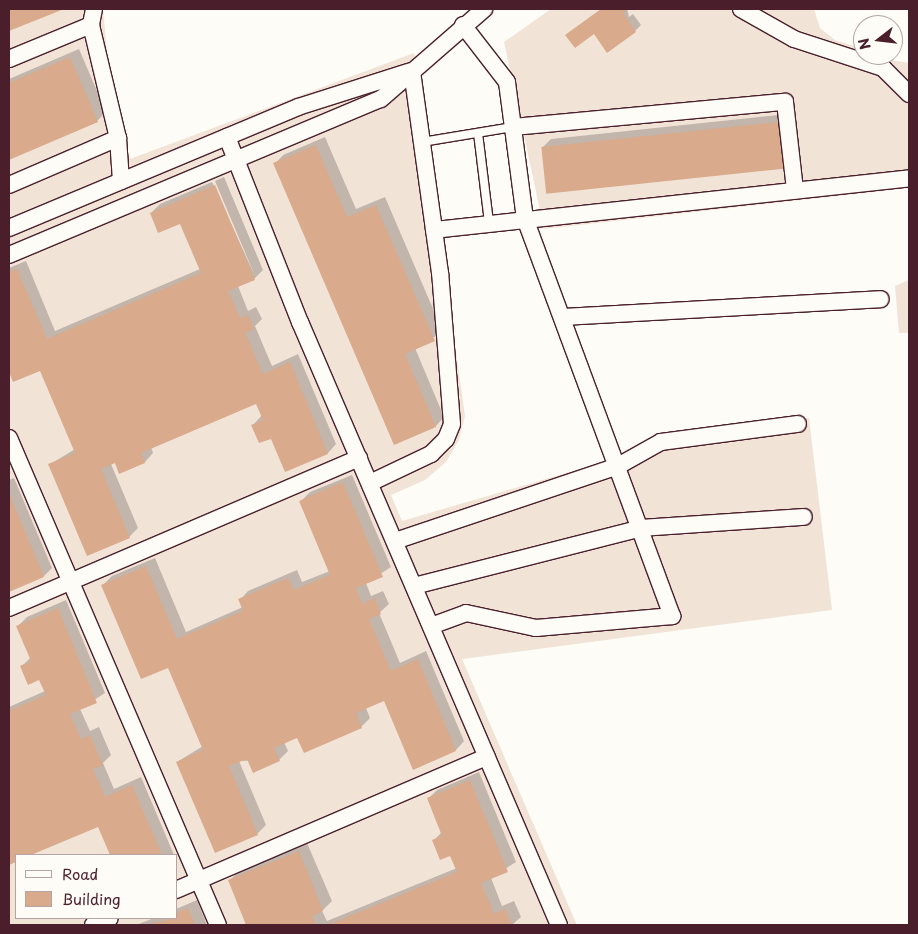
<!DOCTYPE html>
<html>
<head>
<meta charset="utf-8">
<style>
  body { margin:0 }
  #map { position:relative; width:918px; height:934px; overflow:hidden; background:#fdfcf7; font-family:"Playpen Sans",sans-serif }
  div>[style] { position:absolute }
  .built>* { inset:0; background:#f2e3d7 }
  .shadow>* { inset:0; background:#0003 }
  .building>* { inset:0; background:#d9aa8b; transform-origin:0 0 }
  .roads { filter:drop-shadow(1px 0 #4a1f2b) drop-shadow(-1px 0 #4a1f2b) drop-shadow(0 1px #4a1f2b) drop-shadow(0 -1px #4a1f2b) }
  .lane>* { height:8px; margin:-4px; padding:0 4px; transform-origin:4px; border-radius:4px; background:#fdfcf7 }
  .street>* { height:16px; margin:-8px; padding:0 8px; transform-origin:8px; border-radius:8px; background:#fdfcf7 }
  span { translate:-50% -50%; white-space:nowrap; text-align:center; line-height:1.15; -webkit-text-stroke:4px #fdfcf7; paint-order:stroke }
  .frame { position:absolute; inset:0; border:10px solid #4a1f2b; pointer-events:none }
  .legend { position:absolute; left:15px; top:854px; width:162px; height:65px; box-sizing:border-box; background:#fdfcf7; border:1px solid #b5a4a5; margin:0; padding:6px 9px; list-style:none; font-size:15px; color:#4a1f2b }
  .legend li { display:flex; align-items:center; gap:10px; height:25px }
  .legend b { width:25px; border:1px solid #b5a4a5 }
  .north { position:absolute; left:853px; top:15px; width:50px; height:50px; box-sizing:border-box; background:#fdfcf7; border:1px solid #b5a4a5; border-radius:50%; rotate:254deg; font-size:14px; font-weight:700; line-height:20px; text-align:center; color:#4a1f2b }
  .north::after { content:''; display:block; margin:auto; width:18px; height:22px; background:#4a1f2b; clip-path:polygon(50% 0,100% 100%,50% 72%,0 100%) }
</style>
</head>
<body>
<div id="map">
  <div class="built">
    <i style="clip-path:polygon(evenodd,9px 9px,103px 9px,108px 63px,130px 159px,414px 53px,465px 416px,459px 440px,446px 462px,425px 480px,391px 495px,402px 521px,628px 455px,809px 418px,832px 610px,462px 659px,577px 925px,9px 925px,9px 9px,16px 855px,176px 855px,176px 918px,16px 918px,16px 855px)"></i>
    <i style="clip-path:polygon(551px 9px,814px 9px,820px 28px,835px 40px,863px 49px,863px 55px,909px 63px,909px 188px,544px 229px,504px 42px)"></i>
    <i style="clip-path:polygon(909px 280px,909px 333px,899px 333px,895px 286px)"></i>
  </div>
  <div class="shadow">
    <i style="clip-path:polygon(9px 9px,60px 9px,9px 30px)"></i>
    <i style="clip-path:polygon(602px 9px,627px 9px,629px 17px,633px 14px,641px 25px,635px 31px,569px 33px)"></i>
    <i style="clip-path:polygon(79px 49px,106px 112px,97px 121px,9px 158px,9px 79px)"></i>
    <i style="clip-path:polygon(788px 114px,793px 159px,784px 168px,542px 148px,551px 139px)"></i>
    <i style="clip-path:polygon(325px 137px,356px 209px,385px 197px,443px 332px,415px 348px,444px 417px,436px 426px,394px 443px,275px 164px,283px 155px)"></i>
    <i style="clip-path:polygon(224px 177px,263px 270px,254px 279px,238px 286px,248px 311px,256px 307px,262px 319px,255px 326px,272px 366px,298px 354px,336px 444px,328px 453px,285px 471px,271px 437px,253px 425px,262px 415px,256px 402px,151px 447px,153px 453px,145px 462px,120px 472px,116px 462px,111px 464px,138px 528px,129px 537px,49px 465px,75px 449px,41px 369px,14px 380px,9px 369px,9px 268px,26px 261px,55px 331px,200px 269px,180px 222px,151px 213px,160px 204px,212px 182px,255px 276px,215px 181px)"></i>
    <i style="clip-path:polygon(352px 475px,391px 567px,366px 583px,371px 596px,383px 591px,389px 604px,379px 613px,400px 663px,426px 651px,464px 741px,456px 750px,413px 768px,385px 699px,366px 708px,370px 718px,361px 727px,298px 736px,284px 742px,288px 751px,279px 760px,239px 761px,266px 825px,257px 834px,177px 762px,203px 746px,169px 666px,103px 585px,112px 576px,155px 558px,186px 632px,243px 607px,240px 600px,248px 591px,297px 570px,302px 582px,330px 571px,301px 501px,310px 492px)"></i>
    <i style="clip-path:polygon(14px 478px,52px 568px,44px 576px,9px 591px,9px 480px)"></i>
    <i style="clip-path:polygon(66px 600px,105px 693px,80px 709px,90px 731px,99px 727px,111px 755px,103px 763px,114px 789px,141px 777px,174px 855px,112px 855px,99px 825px,28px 855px,16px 855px,9px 863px,9px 707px,45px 691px,40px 678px,22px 666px,31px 657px,18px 626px,27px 617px)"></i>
    <i style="clip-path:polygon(479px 772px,516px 862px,491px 878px,502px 906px,514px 901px,521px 917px,512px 925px,248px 925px,229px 881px,238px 872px,307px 843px,332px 901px,322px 911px,327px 921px,457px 868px,451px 854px,434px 840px,442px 832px,428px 799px,437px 790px)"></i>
    <i style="clip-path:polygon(197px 900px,207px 925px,136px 925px,154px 918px,176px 918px,176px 909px)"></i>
  </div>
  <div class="building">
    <i style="clip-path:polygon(9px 9px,64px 9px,9px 31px)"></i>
    <i style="clip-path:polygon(601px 9px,629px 9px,623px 13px,636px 32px,607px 53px,594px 34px,575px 48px,565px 35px)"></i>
    <i style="clip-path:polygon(70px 57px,98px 122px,9px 160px,9px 83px)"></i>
    <i style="left:779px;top:122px;width:47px;height:239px;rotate:84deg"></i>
    <i style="clip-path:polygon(316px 145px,347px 217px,376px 205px,435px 341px,405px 354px,436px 427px,394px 445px,273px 163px)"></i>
    <i style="clip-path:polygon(215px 185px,255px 280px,228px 291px,240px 318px,248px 315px,254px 329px,245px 333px,263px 374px,290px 362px,328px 454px,285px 472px,271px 439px,259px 443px,251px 425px,263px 420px,256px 404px,141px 453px,145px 463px,119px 474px,115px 463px,101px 469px,130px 538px,87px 556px,48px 464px,75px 453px,40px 371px,13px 382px,9px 372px,9px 272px,17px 269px,47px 339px,201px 273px,180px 224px,158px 233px,150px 213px)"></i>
    <i style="clip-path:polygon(343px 482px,383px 577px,356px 588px,362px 604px,375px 598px,381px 614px,369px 619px,391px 671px,418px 659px,456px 751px,413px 770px,384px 701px,356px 713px,362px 728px,304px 753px,297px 738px,274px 748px,280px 761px,253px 773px,247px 759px,229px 766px,258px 835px,215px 853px,176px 762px,203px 750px,168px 668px,141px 679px,101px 585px,146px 566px,177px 639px,243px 611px,238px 599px,288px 578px,294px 590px,330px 575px,299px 501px)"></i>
    <i style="clip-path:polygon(9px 493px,44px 577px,9px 592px)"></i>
    <i style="clip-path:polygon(58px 608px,97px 703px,70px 714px,81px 739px,90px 735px,103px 765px,93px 769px,105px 797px,132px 785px,162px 855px,110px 855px,98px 827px,31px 855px,16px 855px,16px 862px,9px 865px,9px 711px,46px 695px,39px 680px,28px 685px,20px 666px,31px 661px,16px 626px)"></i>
    <i style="clip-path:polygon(470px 780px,508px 872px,481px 883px,494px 914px,505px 909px,512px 925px,328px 925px,457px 872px,450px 856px,440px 860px,432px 840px,442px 836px,427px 798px)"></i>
    <i style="clip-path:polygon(299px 851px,323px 911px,312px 916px,316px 925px,246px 925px,228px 880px)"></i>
    <i style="clip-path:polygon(188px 908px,195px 925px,146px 925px,176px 918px,176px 913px)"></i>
  </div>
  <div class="roads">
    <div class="lane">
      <i style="left:478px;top:133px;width:91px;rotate:83deg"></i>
      <i style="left:422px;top:142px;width:92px;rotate:-9.4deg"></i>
    </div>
    <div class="street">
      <i style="left:94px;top:9px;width:16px;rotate:101deg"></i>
      <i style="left:91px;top:25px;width:116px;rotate:76.6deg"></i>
      <i style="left:741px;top:9px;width:61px;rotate:29.5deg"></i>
      <i style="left:794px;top:39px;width:94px;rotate:18deg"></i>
      <i style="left:883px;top:68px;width:37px;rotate:45deg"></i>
      <i style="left:9px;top:59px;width:89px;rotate:-22.5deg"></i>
      <i style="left:513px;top:127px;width:273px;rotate:-5.3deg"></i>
      <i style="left:785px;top:102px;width:89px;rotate:83.5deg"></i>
      <i style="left:227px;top:137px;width:199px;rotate:68.5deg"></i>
      <i style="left:300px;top:322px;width:656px;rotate:66.76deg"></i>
      <i style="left:9px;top:185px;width:119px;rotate:-23.3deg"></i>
      <i style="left:118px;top:138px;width:43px;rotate:86deg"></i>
      <i style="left:9px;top:228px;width:313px;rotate:-22.7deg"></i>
      <i style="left:298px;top:107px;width:115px;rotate:-17.7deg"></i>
      <i style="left:434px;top:230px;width:478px;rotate:-6.2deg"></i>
      <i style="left:9px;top:255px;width:403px;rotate:-22.8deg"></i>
      <i style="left:381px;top:99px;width:137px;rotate:-41.1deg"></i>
      <i style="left:562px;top:317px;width:319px;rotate:-3.2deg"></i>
      <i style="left:9px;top:438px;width:530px;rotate:66.77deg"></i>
      <i style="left:370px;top:483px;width:68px;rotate:-25.4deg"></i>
      <i style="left:431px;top:454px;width:21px;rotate:-45deg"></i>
      <i style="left:446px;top:439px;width:16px;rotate:-68deg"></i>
      <i style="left:452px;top:424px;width:151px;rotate:-94.5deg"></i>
      <i style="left:440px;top:273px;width:204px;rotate:-97.9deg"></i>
      <i style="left:395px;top:541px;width:235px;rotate:-18.6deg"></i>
      <i style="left:618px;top:466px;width:49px;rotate:-29.2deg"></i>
      <i style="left:661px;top:442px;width:138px;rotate:-7.5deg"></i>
      <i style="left:414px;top:586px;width:234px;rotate:-14.3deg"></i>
      <i style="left:641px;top:528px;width:163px;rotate:-3.9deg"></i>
      <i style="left:9px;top:608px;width:381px;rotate:-23.2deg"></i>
      <i style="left:431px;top:626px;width:37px;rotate:-20deg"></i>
      <i style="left:466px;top:613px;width:72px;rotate:12.1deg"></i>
      <i style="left:536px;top:628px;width:137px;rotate:-5deg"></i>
      <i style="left:672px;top:616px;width:423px;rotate:-110.3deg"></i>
      <i style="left:525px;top:219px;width:138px;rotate:-97.5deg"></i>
      <i style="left:507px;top:82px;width:72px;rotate:-127.7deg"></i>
      <i style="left:176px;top:890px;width:338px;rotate:-23.2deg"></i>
      <i style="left:93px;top:925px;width:18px;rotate:-22deg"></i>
    </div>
  </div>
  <div class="frame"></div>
  <ul class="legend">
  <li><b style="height:6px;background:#fdfcf7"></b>Road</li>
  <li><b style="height:14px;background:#d9aa8b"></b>Building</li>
  </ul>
  <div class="north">N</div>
</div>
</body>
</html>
